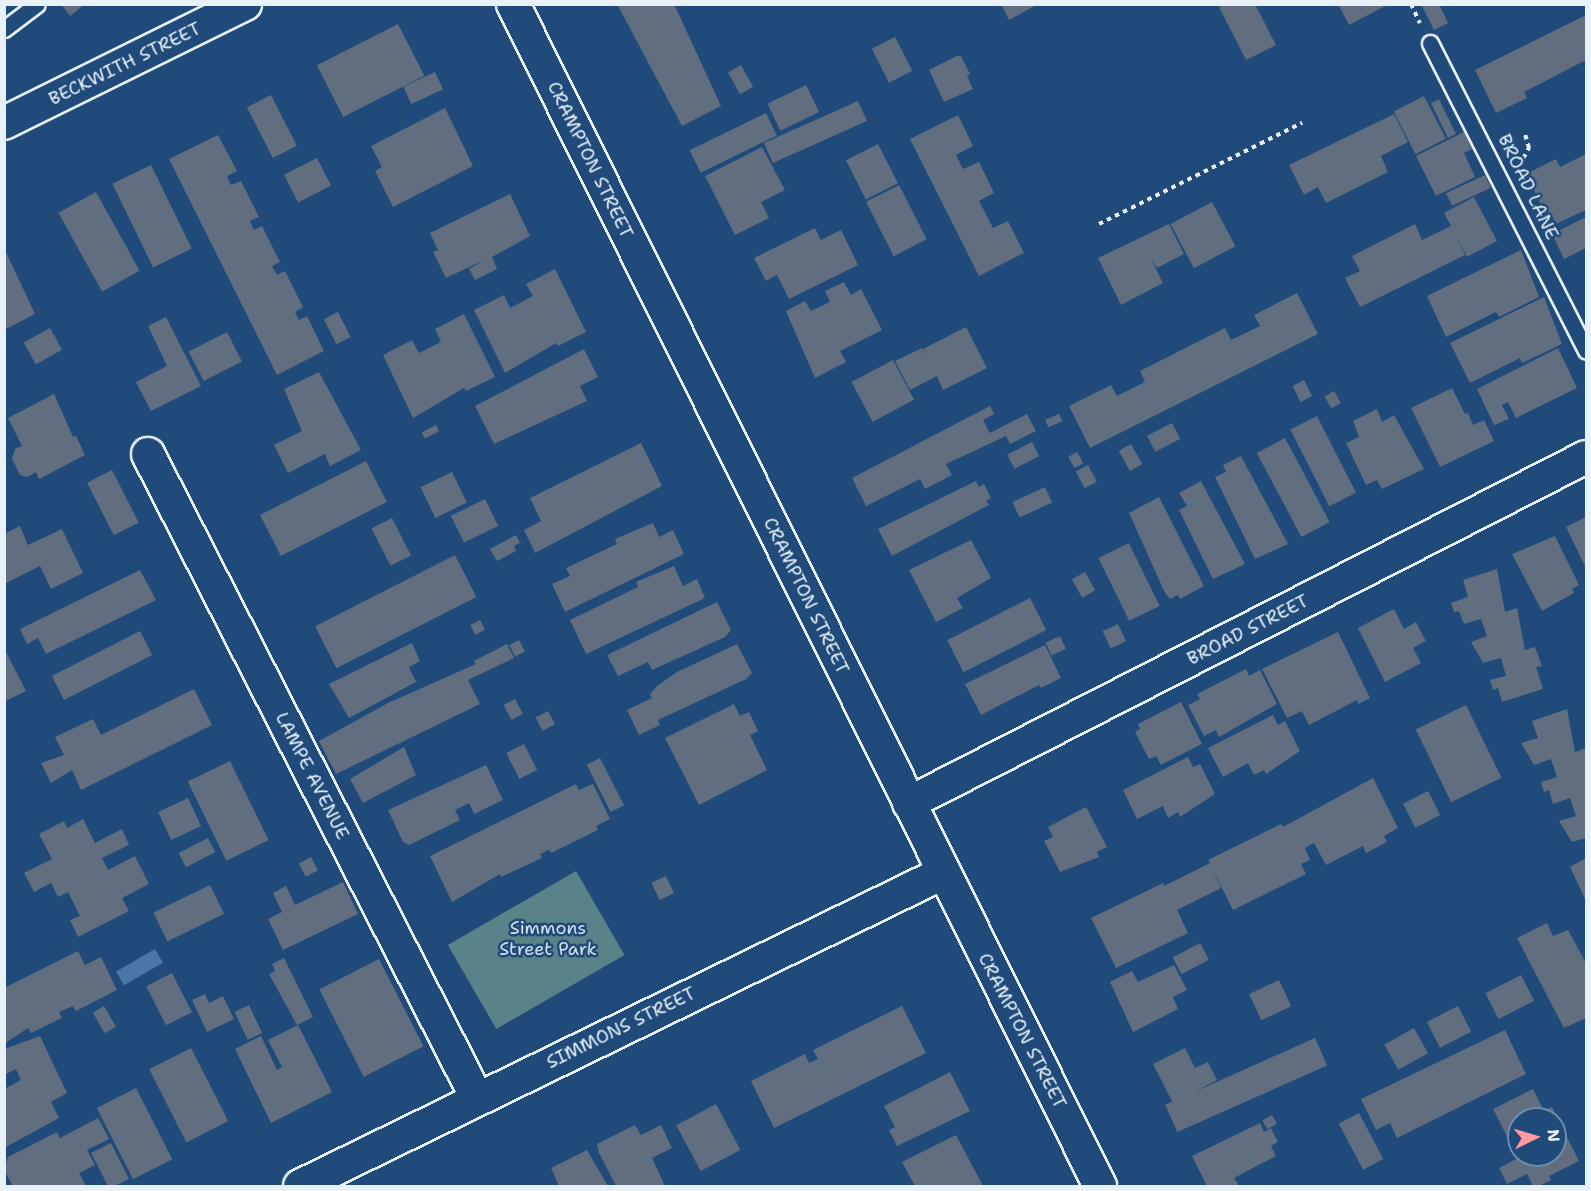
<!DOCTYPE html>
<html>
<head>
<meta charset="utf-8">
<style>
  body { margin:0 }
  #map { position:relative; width:1591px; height:1191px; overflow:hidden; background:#1f4a7a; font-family:"Shantell Sans",sans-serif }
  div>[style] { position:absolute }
  .green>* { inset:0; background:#598289; transform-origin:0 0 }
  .water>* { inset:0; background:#4b77a6; transform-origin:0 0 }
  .building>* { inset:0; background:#606e80; transform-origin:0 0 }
  .path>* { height:4px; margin-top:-2px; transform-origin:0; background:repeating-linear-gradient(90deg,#e8f1f8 0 4.5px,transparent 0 9px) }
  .roads { filter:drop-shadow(2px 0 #e8f1f8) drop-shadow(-2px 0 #e8f1f8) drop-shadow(0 2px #e8f1f8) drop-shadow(0 -2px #e8f1f8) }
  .service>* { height:15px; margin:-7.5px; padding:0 7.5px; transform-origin:7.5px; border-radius:7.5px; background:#1f4a7a }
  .minor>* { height:32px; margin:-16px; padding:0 16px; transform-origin:16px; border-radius:16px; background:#1f4a7a }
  span { translate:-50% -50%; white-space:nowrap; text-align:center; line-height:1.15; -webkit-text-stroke:5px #1f4a7a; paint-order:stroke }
  .street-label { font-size:18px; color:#e8f1f8 }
  .park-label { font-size:18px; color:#d3e0e7 }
  .frame { position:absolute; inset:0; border:6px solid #e8f1f8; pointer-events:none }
  .north { position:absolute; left:1507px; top:1107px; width:60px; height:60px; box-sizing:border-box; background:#1f4a7a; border:2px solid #6f8dac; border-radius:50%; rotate:85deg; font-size:16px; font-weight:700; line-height:24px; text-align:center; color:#e8f1f8 }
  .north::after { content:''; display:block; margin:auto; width:21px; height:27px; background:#ff9aa2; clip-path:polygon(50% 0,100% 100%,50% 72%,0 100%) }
</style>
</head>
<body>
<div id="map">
  <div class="green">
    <i style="left:576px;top:871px;width:97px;height:148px;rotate:60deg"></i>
  </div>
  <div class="water">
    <i style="left:155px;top:949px;width:16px;height:45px;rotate:60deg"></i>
  </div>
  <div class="building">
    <i style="clip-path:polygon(61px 4px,85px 4px,70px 16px)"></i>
    <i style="clip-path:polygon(617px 4px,674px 4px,721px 106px,682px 126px)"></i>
    <i style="clip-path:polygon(1001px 4px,1038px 4px,1009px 20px)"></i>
    <i style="clip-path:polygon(1223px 4px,1255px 4px,1276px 45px,1246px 60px,1219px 7px)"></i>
    <i style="clip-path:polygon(1338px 4px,1389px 4px,1349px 25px)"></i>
    <i style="clip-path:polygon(1421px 4px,1439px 4px,1448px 23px,1434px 30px)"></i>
    <i style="clip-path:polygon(1586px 15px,1586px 60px,1524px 92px,1527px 98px,1496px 113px,1475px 70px)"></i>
    <i style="left:398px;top:24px;width:58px;height:91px;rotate:63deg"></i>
    <i style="left:895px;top:37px;width:38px;height:26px;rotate:63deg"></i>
    <i style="clip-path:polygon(957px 56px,961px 56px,970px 74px,967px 76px,973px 89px,944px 102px,929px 70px)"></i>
    <i style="left:741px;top:65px;width:25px;height:15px;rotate:61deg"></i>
    <i style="left:435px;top:72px;width:19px;height:35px;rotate:65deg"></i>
    <i style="left:806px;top:85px;width:30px;height:43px;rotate:64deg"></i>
    <i style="left:271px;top:95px;width:57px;height:27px;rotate:63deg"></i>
    <i style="left:1424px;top:96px;width:48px;height:34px;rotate:63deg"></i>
    <i style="left:1439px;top:99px;width:39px;height:9px;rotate:64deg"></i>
    <i style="left:858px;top:101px;width:22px;height:103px;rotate:66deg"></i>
    <i style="clip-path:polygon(445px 108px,473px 166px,393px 207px,375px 171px,382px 167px,371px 146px)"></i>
    <i style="left:766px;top:113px;width:25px;height:85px;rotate:64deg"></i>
    <i style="clip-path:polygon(1394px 114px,1408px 142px,1381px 156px,1388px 172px,1326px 203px,1318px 187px,1304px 195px,1289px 165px)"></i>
    <i style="clip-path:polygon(958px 115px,973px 146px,956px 155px,963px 169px,979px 162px,994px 193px,979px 201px,993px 228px,1008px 221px,1024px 253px,979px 276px,910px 139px)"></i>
    <i style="clip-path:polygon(1464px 132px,1472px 149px,1464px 153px,1475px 177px,1436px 196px,1416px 156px)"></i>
    <i style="clip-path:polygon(218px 135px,237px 171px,227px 176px,231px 185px,241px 181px,259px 217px,250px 221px,254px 230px,262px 226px,280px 262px,272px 266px,277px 275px,285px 271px,303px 307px,295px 312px,299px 320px,307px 316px,324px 351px,277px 375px,169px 159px)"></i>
    <i style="left:878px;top:144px;width:44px;height:36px;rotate:63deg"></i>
    <i style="clip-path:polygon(762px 147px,785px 190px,761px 202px,769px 218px,735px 235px,705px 176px)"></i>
    <i style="clip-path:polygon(1586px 154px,1586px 210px,1556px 224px,1552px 216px,1548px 219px,1526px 174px,1556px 159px,1560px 167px)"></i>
    <i style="left:317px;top:158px;width:31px;height:37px;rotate:63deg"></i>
    <i style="left:151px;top:165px;width:93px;height:43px;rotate:64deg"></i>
    <i style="left:1485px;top:175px;width:14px;height:43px;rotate:65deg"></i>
    <i style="left:899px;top:185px;width:61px;height:37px;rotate:63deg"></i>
    <i style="left:96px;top:192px;width:90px;height:43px;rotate:61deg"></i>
    <i style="clip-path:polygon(510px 194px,530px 236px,492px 257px,497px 269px,475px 280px,469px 269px,484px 260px,446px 278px,433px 252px,438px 250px,430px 233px)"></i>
    <i style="clip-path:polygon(1474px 197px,1497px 241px,1467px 257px,1457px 237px,1465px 255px,1360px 307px,1345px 278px,1360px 271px,1352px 256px,1415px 224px,1422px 240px,1451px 226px,1444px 213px)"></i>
    <i style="left:1212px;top:202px;width:50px;height:47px;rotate:62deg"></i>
    <i style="clip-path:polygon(1586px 217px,1586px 248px,1564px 259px,1552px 234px)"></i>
    <i style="clip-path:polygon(1169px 224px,1184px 254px,1157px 268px,1151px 259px,1163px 283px,1121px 305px,1098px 258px)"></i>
    <i style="clip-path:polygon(815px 228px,821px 240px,841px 230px,858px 265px,789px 299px,777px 275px,766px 281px,754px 258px)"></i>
    <i style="clip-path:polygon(4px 248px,35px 314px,4px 330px)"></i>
    <i style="clip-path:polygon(1521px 250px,1539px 297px,1499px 317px,1496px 312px,1446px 337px,1427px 296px)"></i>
    <i style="clip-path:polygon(555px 269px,586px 332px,558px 346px,556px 343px,505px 373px,474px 310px,504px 295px,510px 308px,533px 296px,526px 284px)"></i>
    <i style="clip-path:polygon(844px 282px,851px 295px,861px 289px,882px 330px,840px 351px,846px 362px,815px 378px,786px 311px,805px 301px,811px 311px,830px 302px,825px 291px)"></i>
    <i style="clip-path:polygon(1297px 293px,1318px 334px,1090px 448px,1069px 406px,1111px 385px,1117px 396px,1145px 382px,1140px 371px,1225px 328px,1231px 340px,1260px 326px,1254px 315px)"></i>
    <i style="clip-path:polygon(1544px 297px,1562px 344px,1522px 363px,1520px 358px,1470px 383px,1450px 343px)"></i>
    <i style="left:338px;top:312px;width:28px;height:16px;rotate:63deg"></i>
    <i style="clip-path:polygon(464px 314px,495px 377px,466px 391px,464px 388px,413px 418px,383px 355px,412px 340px,419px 353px,441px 342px,435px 329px)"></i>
    <i style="clip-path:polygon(166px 317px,201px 386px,151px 411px,136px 382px,167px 366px,148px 326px)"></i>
    <i style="clip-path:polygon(966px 327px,987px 368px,943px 390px,937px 376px,910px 390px,895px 361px,922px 348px,926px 357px,923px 349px)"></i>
    <i style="left:50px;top:328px;width:25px;height:30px;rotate:61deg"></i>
    <i style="left:227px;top:332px;width:33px;height:43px;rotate:63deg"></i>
    <i style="clip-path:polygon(1558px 348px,1577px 388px,1516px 418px,1508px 402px,1502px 405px,1509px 419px,1494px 425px,1477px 389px)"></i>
    <i style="clip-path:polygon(584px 349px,598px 377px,580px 386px,587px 401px,494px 444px,475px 406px)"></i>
    <i style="left:893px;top:360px;width:45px;height:47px;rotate:62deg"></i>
    <i style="clip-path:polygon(319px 372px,361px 450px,330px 466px,325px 454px,288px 473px,274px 445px,302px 431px,284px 389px)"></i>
    <i style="left:1304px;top:380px;width:18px;height:13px;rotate:63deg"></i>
    <i style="clip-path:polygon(1452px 388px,1465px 414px,1468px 413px,1473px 425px,1484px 420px,1494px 441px,1440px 467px,1411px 408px)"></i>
    <i style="left:1334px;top:391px;width:14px;height:11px;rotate:60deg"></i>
    <i style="clip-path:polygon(54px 394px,73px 437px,76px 436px,85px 455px,39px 479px,36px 472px,27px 477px,20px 475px,12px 459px,15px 449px,22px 446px,8px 418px)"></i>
    <i style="clip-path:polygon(990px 406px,994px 414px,983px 420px,990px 433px,1027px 414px,1036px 431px,1010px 444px,1006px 436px,946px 464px,952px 475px,925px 489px,920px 479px,866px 506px,852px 478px)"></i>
    <i style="clip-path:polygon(1377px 409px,1382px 422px,1394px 415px,1424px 469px,1382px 489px,1377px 480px,1366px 485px,1346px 443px,1359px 437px,1353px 421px)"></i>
    <i style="left:1059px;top:414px;width:8px;height:15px;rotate:67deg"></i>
    <i style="left:1317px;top:416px;width:86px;height:30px;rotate:63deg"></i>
    <i style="left:1172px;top:423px;width:18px;height:28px;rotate:63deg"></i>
    <i style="left:436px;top:425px;width:7px;height:16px;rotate:63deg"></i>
    <i style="left:1285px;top:438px;width:95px;height:32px;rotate:62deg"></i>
    <i style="left:1032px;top:442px;width:16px;height:28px;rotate:63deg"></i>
    <i style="clip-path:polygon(641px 443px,662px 486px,535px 553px,524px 530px,541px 521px,530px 498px)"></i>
    <i style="left:1131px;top:444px;width:23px;height:14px;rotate:61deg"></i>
    <i style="left:1077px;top:452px;width:13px;height:10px;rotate:61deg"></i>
    <i style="clip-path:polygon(1241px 456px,1288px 544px,1255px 559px,1215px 477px,1226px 472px,1223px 465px)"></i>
    <i style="left:366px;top:461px;width:46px;height:119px;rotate:63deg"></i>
    <i style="left:1088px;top:465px;width:19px;height:14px;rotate:62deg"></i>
    <i style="left:112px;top:470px;width:59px;height:28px;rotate:63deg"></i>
    <i style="left:452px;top:472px;width:34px;height:35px;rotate:64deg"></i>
    <i style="clip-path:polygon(976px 481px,979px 487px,984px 484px,991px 498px,986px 501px,989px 505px,892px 556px,878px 529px)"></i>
    <i style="clip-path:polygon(1201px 481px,1245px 564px,1213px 579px,1179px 510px,1187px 506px,1179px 493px)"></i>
    <i style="left:1045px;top:487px;width:17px;height:36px;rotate:65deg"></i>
    <i style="clip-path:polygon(1159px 497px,1204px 586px,1180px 599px,1178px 595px,1170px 599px,1165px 593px,1129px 513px)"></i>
    <i style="left:485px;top:499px;width:30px;height:38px;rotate:64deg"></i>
    <i style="clip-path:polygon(1586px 517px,1586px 568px,1566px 527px)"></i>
    <i style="left:392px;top:518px;width:42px;height:23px;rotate:63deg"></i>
    <i style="clip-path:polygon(653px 523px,659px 537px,673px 530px,684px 554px,565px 612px,552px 584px,570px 576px,566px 568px,617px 544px,615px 539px)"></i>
    <i style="clip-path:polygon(20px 526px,28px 545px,62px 529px,83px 573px,51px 589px,40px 566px,4px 584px,4px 534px)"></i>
    <i style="clip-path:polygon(516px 535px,520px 543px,514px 546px,516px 551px,497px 561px,490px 549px)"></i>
    <i style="clip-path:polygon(1555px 536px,1579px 585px,1572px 589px,1574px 593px,1542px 611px,1512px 554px)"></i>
    <i style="clip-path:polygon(971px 540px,991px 578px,957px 598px,963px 608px,936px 622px,909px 570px)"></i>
    <i style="left:1129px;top:543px;width:70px;height:34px;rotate:64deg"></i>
    <i style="left:455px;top:555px;width:47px;height:157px;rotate:63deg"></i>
    <i style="clip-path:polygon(674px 566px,683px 586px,697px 579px,705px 598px,586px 654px,570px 620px,638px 587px,636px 582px)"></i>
    <i style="clip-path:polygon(1497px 569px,1505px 612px,1517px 608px,1525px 650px,1535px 647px,1542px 666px,1536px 667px,1543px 689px,1502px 702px,1498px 688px,1493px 690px,1490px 680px,1506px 676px,1501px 658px,1483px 663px,1471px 642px,1487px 636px,1481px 619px,1464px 624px,1459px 611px,1454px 612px,1451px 603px,1468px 597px,1463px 580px)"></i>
    <i style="clip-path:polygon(140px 570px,156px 600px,46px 654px,38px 638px,27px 644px,20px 629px)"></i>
    <i style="left:1085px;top:572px;width:21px;height:15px;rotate:61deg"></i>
    <i style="left:1030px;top:598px;width:36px;height:93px;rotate:63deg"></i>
    <i style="clip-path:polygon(717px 602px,731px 630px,725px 637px,652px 670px,648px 662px,618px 676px,607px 655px)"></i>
    <i style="clip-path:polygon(1394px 609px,1404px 629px,1416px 622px,1426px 641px,1413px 648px,1421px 663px,1385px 682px,1358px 628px)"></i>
    <i style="left:480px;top:620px;width:11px;height:11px;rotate:63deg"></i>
    <i style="left:1118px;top:624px;width:19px;height:17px;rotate:65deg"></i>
    <i style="left:140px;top:631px;width:27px;height:99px;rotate:63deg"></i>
    <i style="clip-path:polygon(1338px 632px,1370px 698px,1358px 704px,1357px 700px,1309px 725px,1302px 711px,1287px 718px,1262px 669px)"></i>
    <i style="left:1060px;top:636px;width:14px;height:16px;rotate:65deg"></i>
    <i style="left:519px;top:640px;width:13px;height:11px;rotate:63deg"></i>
    <i style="clip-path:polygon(412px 643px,420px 661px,409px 667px,416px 682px,349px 718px,329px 684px)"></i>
    <i style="clip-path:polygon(507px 644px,514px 658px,468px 680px,480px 704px,336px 774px,319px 741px,388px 703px,476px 664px,474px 661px)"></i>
    <i style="clip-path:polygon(737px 644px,752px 673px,746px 679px,658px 720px,660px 725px,639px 735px,627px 710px,652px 698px,650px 694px,657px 686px,677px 672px)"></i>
    <i style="clip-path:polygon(1045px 645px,1061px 678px,1041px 688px,1039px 685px,981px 715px,965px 684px)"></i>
    <i style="clip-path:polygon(4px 648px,26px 691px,4px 702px)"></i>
    <i style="clip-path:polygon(1246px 669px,1249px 676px,1260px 670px,1277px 704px,1219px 737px,1216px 730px,1204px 736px,1188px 705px,1200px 699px,1197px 694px)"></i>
    <i style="clip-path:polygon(194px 689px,212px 725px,81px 790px,72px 770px,51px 783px,41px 763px,64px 755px,55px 737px,93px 719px,101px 735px)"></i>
    <i style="left:515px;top:699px;width:17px;height:13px;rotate:62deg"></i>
    <i style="clip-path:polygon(1181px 702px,1202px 744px,1161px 765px,1156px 756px,1149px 759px,1135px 732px,1140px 729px,1138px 724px)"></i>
    <i style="clip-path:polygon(734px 704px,740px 716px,749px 712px,758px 731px,750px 735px,767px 770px,699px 805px,665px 738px)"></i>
    <i style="left:1466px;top:705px;width:81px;height:56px;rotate:64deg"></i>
    <i style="clip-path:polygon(1567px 709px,1575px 752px,1586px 748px,1586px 838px,1572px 842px,1559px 821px,1576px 816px,1570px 798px,1553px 804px,1549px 790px,1544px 792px,1541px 782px,1557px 777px,1551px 759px,1534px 765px,1521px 743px,1538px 738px,1532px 721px)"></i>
    <i style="left:548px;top:711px;width:15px;height:14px;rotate:62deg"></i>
    <i style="clip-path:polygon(1273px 715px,1278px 725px,1285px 721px,1300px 751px,1266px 774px,1264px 770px,1254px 775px,1248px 763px,1223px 777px,1208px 748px)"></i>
    <i style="left:524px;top:744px;width:29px;height:20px;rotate:63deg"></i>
    <i style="clip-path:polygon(404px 747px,416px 775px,363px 803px,350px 779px)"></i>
    <i style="clip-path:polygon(1188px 757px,1193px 767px,1200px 764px,1215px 794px,1180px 817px,1178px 812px,1168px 818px,1163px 806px,1137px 819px,1123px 790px)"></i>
    <i style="left:600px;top:758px;width:53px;height:15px;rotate:63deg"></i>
    <i style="left:230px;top:761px;width:88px;height:47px;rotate:64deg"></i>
    <i style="clip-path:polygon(486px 765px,503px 800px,474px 814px,469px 803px,455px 810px,460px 820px,409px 845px,403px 842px,388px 810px)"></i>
    <i style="clip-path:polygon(1373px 778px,1398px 828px,1384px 836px,1387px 842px,1366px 853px,1363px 846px,1326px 865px,1314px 843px,1305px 848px,1310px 860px,1301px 864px,1306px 874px,1233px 910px,1212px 868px,1221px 888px,1177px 910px,1188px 933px,1116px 968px,1091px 918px,1163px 883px,1164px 886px,1210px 863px,1208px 860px,1281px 824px,1283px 827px)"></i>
    <i style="clip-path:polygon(576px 784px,579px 790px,593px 784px,610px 819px,596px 826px,598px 830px,551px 853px,549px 850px,540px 854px,542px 858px,501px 877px,500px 874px,452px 902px,430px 856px)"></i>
    <i style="left:1428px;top:791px;width:27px;height:28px;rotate:63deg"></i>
    <i style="left:188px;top:798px;width:31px;height:33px;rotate:65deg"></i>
    <i style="clip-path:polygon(1086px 807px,1107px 847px,1097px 852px,1099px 857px,1060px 872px,1044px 841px,1053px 837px,1048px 827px)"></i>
    <i style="clip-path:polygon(83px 819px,95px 843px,122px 829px,129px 845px,102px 858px,108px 870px,135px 856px,149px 884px,122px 898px,129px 911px,78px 937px,70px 920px,80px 916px,68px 892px,58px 897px,51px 883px,34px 892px,24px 873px,52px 859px,39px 834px,64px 821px,67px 828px)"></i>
    <i style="left:208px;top:838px;width:16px;height:33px;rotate:63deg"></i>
    <i style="left:311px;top:857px;width:15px;height:14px;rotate:62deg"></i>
    <i style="clip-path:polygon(1586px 858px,1586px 901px,1570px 867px)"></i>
    <i style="left:666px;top:876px;width:19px;height:16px;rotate:65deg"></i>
    <i style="clip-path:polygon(343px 882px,358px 914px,283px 950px,268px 919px,282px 912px,273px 893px,286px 886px,295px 905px)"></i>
    <i style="left:210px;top:885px;width:32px;height:63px;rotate:64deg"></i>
    <i style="clip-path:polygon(1547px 923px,1553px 936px,1568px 930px,1586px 963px,1586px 1018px,1564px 1028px,1517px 938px)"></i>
    <i style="left:1200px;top:943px;width:19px;height:31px;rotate:62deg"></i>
    <i style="clip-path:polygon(78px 951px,85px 965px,101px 957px,117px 990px,76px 1011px,73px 1006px,59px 1012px,62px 1018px,31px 1033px,28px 1028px,4px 1044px,4px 988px)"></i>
    <i style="clip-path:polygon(284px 958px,313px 1017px,297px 1025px,269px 974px,275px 971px,272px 964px)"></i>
    <i style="left:379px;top:959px;width:98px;height:67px;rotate:63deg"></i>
    <i style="clip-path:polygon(1174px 965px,1187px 990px,1173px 997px,1178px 1009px,1133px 1032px,1110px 982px,1132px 971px,1138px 982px)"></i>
    <i style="left:172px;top:973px;width:44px;height:29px;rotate:63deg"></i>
    <i style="left:1521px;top:975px;width:29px;height:40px;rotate:63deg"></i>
    <i style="left:1279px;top:980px;width:29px;height:33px;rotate:65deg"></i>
    <i style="clip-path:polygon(205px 994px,209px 1003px,223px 996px,234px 1019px,207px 1032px,192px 1000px)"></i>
    <i style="left:249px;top:1005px;width:31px;height:16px;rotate:65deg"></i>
    <i style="left:104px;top:1006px;width:24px;height:13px;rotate:60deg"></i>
    <i style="clip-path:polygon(902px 1006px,926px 1053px,774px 1128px,751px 1081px,805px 1054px,809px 1063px,818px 1059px,813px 1050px)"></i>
    <i style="left:1458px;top:1006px;width:29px;height:35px;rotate:63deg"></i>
    <i style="clip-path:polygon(298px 1025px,332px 1092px,271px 1123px,235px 1049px,261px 1036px,277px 1070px,282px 1067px,268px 1040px)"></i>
    <i style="left:1414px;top:1028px;width:29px;height:34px;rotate:61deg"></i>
    <i style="clip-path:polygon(1505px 1030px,1526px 1074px,1397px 1138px,1390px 1123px,1376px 1130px,1361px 1099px)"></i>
    <i style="clip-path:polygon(40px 1036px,67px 1093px,51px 1102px,59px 1118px,4px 1148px,4px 1089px,21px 1080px,16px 1069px,4px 1075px,4px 1049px)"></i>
    <i style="left:1315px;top:1038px;width:30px;height:164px;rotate:66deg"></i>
    <i style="left:191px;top:1048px;width:82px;height:47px;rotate:63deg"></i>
    <i style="clip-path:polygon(1185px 1048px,1195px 1068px,1208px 1062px,1217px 1080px,1173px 1103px,1153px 1064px)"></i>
    <i style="clip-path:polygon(950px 1072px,970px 1111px,897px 1146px,889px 1130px,895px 1127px,884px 1106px)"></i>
    <i style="left:136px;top:1088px;width:80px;height:44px;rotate:63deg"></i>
    <i style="clip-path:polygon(evenodd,1533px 1089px,1544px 1111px,1552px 1107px,1579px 1161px,1549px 1176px,1551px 1180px,1539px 1186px,1533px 1186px,1527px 1174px,1507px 1184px,1499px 1168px,1518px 1158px,1493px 1109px,1533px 1089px,1519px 1119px,1555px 1119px,1555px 1155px,1519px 1155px,1519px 1119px)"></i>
    <i style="left:716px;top:1104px;width:52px;height:45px;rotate:62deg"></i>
    <i style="left:1359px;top:1113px;width:52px;height:23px;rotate:62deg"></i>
    <i style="left:1272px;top:1115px;width:10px;height:11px;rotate:61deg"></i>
    <i style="clip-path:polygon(98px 1118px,109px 1139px,87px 1150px,95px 1165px,79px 1173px,86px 1186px,13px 1186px,4px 1170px,8px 1157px,57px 1132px,60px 1138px)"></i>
    <i style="clip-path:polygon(1260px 1123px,1264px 1132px,1271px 1128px,1278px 1142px,1271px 1146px,1276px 1156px,1234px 1178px,1239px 1186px,1207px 1186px,1192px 1156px)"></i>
    <i style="clip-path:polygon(635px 1125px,641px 1135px,661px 1125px,672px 1148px,652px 1158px,665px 1186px,616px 1186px,599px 1153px,597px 1144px)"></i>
    <i style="clip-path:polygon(956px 1135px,983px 1186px,915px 1186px,902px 1162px)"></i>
    <i style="clip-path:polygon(111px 1143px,129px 1179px,114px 1186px,108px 1186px,91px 1153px)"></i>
    <i style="clip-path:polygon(587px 1150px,608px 1186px,559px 1186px,551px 1168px)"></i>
  </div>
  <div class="path">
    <i style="left:1411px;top:4px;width:21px;rotate:65deg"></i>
    <i style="left:1519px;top:166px;width:21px;rotate:-61deg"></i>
    <i style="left:1529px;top:148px;width:15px;rotate:-106deg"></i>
    <i style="left:1099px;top:224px;width:227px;rotate:-26.5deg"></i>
  </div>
  <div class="roads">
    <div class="service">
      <i style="left:4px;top:29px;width:41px;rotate:-37.1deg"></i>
      <i style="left:1430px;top:43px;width:345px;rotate:63.1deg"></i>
    </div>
    <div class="minor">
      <i style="left:513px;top:4px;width:1320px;rotate:63.59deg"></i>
      <i style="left:4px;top:123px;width:269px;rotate:-26.3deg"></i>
      <i style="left:148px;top:454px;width:723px;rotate:62.94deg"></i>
      <i style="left:909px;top:803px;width:760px;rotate:-27.07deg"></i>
      <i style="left:300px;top:1186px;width:715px;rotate:-25.96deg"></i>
    </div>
  </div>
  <div class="street-label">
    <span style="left:125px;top:64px;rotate:-26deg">BECKWITH STREET</span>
    <span style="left:590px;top:160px;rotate:64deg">CRAMPTON STREET</span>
    <span style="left:1528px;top:187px;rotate:64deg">BROAD LANE</span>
    <span style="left:806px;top:596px;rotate:64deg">CRAMPTON STREET</span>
    <span style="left:1248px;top:630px;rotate:-27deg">BROAD STREET</span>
    <span style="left:312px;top:776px;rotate:63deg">LAMPE AVENUE</span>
    <span style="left:621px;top:1028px;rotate:-26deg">SIMMONS STREET</span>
    <span style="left:1022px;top:1031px;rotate:63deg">CRAMPTON STREET</span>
  </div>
  <div class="park-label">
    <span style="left:548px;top:939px">Simmons<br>Street Park</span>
  </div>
  <div class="frame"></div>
  <div class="north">N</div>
</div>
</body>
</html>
